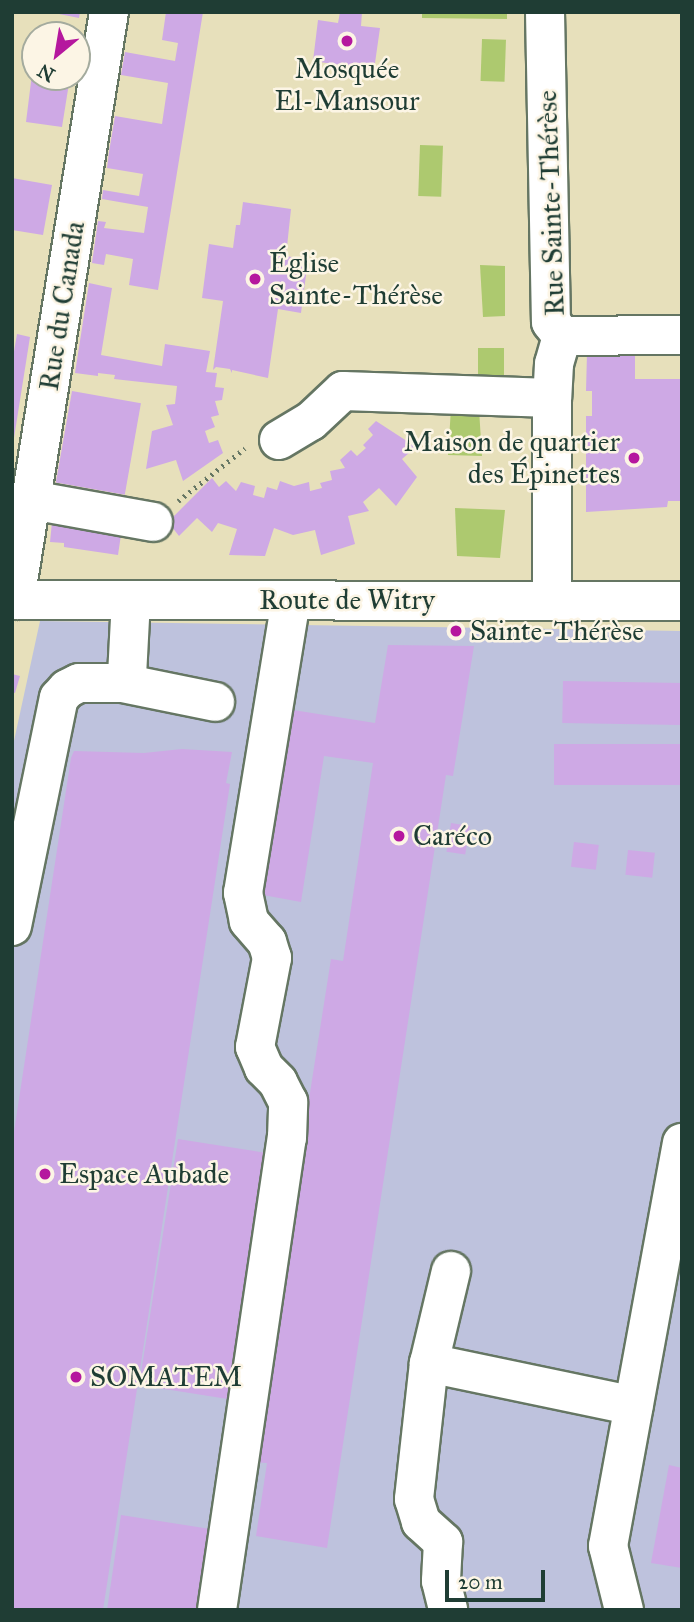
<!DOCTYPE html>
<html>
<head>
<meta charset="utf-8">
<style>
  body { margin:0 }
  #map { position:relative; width:694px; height:1622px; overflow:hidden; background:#e7e0bb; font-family:"IM FELL Great Primer",serif }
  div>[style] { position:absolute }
  .industrial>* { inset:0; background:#bec2dd }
  .green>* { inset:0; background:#adc96f; transform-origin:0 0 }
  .building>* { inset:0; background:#cea9e5; transform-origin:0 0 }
  .path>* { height:4.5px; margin-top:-2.25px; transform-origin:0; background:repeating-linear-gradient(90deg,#657663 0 2px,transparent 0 7px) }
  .roads { filter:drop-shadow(2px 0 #657663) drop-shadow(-2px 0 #657663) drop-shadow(0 2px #657663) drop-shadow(0 -2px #657663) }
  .minor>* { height:38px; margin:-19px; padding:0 19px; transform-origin:19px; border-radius:19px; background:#fff }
  .major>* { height:38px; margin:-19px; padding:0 19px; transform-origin:19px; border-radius:19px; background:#fff }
  .dots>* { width:19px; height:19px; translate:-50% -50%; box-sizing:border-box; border:4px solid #fcf5e5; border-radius:50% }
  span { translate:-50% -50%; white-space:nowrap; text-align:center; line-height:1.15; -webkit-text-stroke:5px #fcf5e5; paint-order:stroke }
  .poi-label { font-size:28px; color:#1f3d34 }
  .left { translate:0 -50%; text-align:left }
  .right { translate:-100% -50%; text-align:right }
  .street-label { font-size:28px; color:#1f3d34 }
  .frame { position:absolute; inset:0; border:14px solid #1f3d34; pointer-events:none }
  .north { position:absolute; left:21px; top:21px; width:70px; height:70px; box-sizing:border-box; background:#fcf5e5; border:2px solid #a4ab9e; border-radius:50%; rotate:210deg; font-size:19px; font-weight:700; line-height:28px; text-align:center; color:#1f3d34 }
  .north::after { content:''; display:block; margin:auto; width:24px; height:32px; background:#b5179e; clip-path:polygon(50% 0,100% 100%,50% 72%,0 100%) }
  .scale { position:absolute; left:445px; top:1570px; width:100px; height:32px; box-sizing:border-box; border:4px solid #1f3d34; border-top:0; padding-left:9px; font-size:21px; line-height:24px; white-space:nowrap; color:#1f3d34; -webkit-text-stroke:5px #fcf5e5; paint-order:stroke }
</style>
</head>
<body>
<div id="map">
  <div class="industrial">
    <i style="clip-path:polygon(40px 621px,682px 631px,682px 1610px,12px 1610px,12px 750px)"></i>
  </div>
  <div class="green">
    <i style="clip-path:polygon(422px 12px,507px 12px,507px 19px,422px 18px)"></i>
    <i style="left:482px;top:39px;width:24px;height:42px;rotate:2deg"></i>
    <i style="left:420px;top:145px;width:23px;height:51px;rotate:2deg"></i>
    <i style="clip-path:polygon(480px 265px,505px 266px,505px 316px,483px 317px)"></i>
    <i style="left:478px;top:348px;width:26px;height:27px"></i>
    <i style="clip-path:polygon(451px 408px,479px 409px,482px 456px,448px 455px)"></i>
    <i style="clip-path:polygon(455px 508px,505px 510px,500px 558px,457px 556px)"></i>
  </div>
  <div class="building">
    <i style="clip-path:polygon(49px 12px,80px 12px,79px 18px)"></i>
    <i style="clip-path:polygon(166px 12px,203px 12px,158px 290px,129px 285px,133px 259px,106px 254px,104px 265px,92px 263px,98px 221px,106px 222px,104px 228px,144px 233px,148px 207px,102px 199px,103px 190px,139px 196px,143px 174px,107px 168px,109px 152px,115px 116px,162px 124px,168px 83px,121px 75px,125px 52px,175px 61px,178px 43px,162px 40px)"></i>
    <i style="clip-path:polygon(340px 12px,362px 12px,361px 26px,380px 28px,374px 70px,313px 61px,318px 20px,338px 23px)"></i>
    <i style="clip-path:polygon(33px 66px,35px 77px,70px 77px,62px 127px,26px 122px)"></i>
    <i style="clip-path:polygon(12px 178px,52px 185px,43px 235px,12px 230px)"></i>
    <i style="clip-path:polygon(243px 202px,291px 209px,286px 256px,308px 260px,301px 313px,278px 309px,268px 378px,232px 370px,232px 373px,230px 369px,216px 367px,213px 370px,223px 301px,202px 298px,209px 244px,233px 248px,236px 225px,240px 225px)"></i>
    <i style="clip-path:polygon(89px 283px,112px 288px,101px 355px,162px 366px,165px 344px,210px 351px,206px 372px,217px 373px,215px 387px,224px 388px,222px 400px,215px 401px,219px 415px,211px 417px,215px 427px,205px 431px,209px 443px,218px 440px,223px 453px,183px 481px,176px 460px,146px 469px,152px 431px,173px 425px,166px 405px,175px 404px,177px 386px,114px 379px,115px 375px,98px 373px,98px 376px,75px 373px)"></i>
    <i style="clip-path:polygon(17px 334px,30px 337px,14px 438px,12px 363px)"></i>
    <i style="clip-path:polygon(587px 353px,635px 353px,635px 379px,682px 379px,682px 501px,668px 501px,667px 507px,586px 512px,586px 416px,592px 416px,592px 391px,586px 391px)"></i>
    <i style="left:72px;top:391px;width:70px;height:93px;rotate:10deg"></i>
    <i style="clip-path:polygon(376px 421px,416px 447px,402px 459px,417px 477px,396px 506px,379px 488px,363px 502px,369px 511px,348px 516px,355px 544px,321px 555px,315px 530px,293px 535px,274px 528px,265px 556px,229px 555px,237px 529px,218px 523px,212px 532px,197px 518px,179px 536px,168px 522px,212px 478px,219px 487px,226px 481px,236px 491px,241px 482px,255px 486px,253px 495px,264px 498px,267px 487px,277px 490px,280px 481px,294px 486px,309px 482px,310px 491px,322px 488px,320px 483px,332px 480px,330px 471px,345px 468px,340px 460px,351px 450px,357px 456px,366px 448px,363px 445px,373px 435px,368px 429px)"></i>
    <i style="clip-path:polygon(53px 512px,122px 528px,118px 555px,64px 547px,64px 543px,50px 542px)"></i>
    <i style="clip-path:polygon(388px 645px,474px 646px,453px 776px,446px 775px,327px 1548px,256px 1536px,267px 1463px,252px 1462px,331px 959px,343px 961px,373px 763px,324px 756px,301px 902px,263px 895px,293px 710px,375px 723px)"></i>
    <i style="clip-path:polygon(12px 674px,20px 676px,15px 693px,12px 692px)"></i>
    <i style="left:563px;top:681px;width:119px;height:42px;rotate:1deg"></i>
    <i style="left:554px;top:744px;width:128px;height:41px"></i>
    <i style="clip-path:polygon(182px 749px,232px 752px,226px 783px,230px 784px,103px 1610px,12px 1610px,12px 1145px,71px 758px,74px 751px,144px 753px)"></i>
    <i style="left:451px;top:823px;width:19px;height:29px;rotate:9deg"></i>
    <i style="left:574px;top:842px;width:25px;height:25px;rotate:7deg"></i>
    <i style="left:628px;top:850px;width:27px;height:25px;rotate:6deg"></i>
    <i style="left:178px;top:1139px;width:93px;height:249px;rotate:9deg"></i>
    <i style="clip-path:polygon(669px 1465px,682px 1468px,682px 1568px,651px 1563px)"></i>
    <i style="clip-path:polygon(121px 1515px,223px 1531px,211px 1610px,107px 1610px)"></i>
  </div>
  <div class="path">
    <i style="left:178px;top:501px;width:85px;rotate:-38.3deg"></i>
  </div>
  <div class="roads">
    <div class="minor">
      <i style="left:545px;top:12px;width:310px;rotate:88.9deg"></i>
      <i style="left:551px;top:322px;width:18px;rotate:52deg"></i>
      <i style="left:562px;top:336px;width:29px;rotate:106deg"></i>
      <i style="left:554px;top:364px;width:34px;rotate:93deg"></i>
      <i style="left:552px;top:398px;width:203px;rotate:90deg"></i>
      <i style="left:562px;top:336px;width:120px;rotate:-0.5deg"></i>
      <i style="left:279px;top:440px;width:37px;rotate:-31deg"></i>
      <i style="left:311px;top:421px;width:44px;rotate:-43.2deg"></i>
      <i style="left:343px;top:391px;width:209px;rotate:1.9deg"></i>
      <i style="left:31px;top:500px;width:124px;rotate:10.2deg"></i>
      <i style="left:15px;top:600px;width:595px;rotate:-80.92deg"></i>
      <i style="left:122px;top:683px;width:95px;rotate:11.5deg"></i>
      <i style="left:12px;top:926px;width:233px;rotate:-78.4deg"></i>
      <i style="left:59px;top:698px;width:12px;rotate:-48deg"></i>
      <i style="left:67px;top:689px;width:13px;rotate:-27deg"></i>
      <i style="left:79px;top:683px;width:43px"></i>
      <i style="left:122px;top:683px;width:9px;rotate:-54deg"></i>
      <i style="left:127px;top:676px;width:76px;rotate:-87deg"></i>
      <i style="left:451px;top:1271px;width:95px;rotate:103.4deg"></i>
      <i style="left:429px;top:1363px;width:209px;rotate:11.8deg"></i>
      <i style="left:429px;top:1363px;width:137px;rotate:96.3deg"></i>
      <i style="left:414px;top:1499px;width:24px;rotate:73deg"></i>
      <i style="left:421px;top:1522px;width:30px;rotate:42deg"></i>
      <i style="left:443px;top:1542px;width:39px;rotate:93deg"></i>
      <i style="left:441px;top:1581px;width:30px;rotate:76deg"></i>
      <i style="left:217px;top:1610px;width:477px;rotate:-81.6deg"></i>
      <i style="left:287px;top:1138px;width:36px;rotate:-88deg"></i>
      <i style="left:288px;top:1102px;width:22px;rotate:-117deg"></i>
      <i style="left:278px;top:1082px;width:20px;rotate:-135deg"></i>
      <i style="left:264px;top:1068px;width:23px;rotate:-113deg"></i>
      <i style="left:255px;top:1047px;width:91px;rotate:-79.2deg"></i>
      <i style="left:272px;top:958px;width:17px;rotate:-107deg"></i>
      <i style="left:267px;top:942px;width:28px;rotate:-131deg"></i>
      <i style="left:249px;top:921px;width:29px;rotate:-102deg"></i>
      <i style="left:243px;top:893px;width:297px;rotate:-80.7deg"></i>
      <i style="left:624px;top:1610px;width:66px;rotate:-104deg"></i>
      <i style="left:608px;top:1546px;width:410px;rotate:-79.6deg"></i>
    </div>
    <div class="major">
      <i style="left:12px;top:600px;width:670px;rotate:0.09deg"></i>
    </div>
  </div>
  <div class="dots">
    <i style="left:347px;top:41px;background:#b5179e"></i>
    <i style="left:255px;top:279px;background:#b5179e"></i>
    <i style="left:634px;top:458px;background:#b5179e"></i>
    <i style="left:456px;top:631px;background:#b5179e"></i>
    <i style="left:399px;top:836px;background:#b5179e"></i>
    <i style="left:45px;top:1174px;background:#b5179e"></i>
    <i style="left:76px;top:1377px;background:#b5179e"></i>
  </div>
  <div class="poi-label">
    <span style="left:347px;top:85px">Mosquée<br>El-Mansour</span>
    <span class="left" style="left:269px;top:279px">Église<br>Sainte-Thérèse</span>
    <span class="right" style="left:620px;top:458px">Maison de quartier<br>des Épinettes</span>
    <span class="left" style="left:470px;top:631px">Sainte-Thérèse</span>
    <span class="left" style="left:413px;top:836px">Caréco</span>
    <span class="left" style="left:59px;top:1174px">Espace Aubade</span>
    <span class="left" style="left:90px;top:1377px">SOMATEM</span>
  </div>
  <div class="street-label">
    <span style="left:551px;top:203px;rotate:-92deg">Rue Sainte-Thérèse</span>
    <span style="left:62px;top:306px;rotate:-81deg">Rue du Canada</span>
    <span style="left:347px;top:600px">Route de Witry</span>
  </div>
  <div class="frame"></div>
  <div class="north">N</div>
  <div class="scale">20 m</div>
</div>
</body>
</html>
